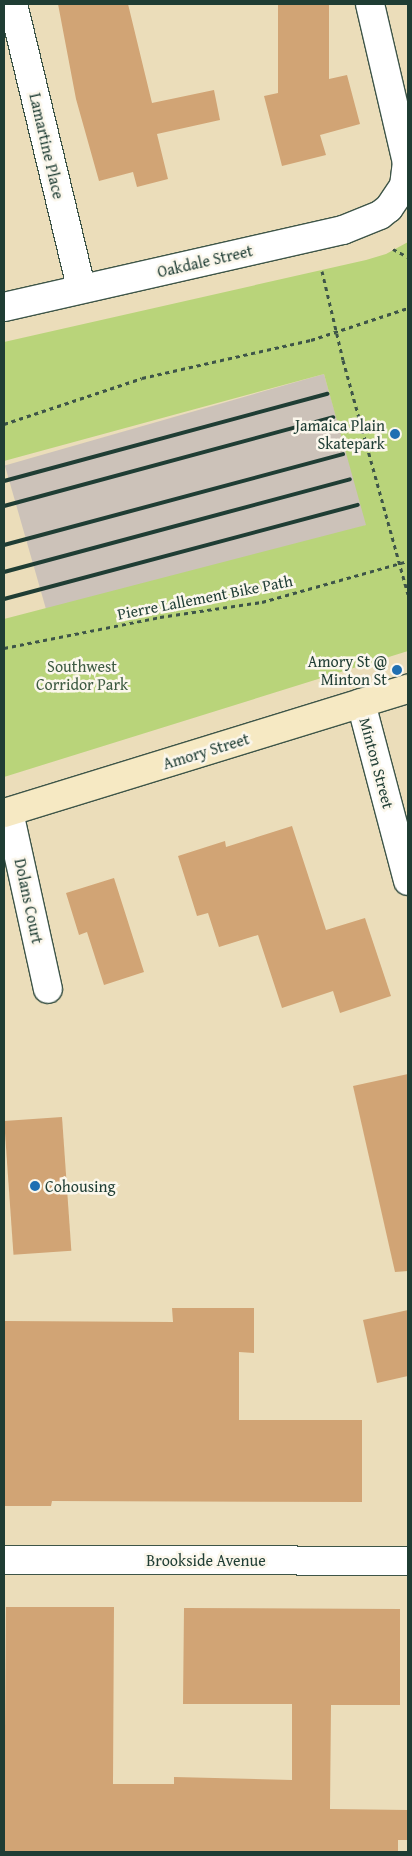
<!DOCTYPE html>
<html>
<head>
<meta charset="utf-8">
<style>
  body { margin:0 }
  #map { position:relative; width:412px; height:1856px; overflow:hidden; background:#ebddba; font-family:"Gentium Book Plus",serif }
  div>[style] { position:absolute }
  .industrial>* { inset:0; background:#ccc2b9; transform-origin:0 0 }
  .green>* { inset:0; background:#b9d47a }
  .building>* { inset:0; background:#d1a475; transform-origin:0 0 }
  .path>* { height:3px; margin-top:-1.5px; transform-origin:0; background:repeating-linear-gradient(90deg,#3e5548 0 4px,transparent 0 8px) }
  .roads { filter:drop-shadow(1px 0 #3e5548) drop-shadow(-1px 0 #3e5548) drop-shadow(0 1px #3e5548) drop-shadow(0 -1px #3e5548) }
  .street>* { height:28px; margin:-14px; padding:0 14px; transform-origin:14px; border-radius:14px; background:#fff }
  .secondary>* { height:28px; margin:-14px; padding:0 14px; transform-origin:14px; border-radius:14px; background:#f6e9c3 }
  .rail>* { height:4px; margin:-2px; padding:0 2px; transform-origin:2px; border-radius:2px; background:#1f3d34 }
  .dots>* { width:14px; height:14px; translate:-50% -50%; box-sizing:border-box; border:2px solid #fbf7ec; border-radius:50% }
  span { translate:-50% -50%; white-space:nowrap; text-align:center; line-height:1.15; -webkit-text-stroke:5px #fbf7ec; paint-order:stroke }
  .street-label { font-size:16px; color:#1f3d34 }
  .poi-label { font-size:16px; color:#1f3d34 }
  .right { translate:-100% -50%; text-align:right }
  .left { translate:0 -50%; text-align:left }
  .park-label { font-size:16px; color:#3e5b42 }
  .frame { position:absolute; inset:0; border:5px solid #1f3d34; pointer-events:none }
</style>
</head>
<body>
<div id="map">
  <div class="industrial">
    <i style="left:324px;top:374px;width:157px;height:332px;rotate:74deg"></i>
  </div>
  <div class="green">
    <i style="clip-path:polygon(408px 242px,408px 651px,4px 777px,4px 619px,366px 525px,324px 374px,4px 461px,4px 342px,366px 260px,386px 254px)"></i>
  </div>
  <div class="building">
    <i style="clip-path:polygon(58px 4px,128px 4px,152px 103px,214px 90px,220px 120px,157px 134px,168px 179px,137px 187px,133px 172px,99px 181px,76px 99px)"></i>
    <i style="clip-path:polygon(278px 4px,329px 4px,329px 79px,347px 75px,360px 124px,320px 135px,326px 155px,282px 166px,264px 96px,278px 93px)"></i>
    <i style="clip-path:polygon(292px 826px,326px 930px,365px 918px,391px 996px,340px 1013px,333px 991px,282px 1008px,258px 935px,219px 947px,208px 913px,197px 916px,178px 856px,225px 841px,226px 847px)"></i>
    <i style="clip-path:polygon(114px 878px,144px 972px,104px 985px,87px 932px,79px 935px,66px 893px)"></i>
    <i style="clip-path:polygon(408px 1074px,408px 1271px,395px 1272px,353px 1086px)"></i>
    <i style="left:62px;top:1117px;width:134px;height:58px;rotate:86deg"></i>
    <i style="clip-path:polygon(172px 1308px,254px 1308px,254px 1353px,239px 1352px,239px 1420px,362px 1420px,362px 1502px,52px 1501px,51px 1506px,4px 1506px,4px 1321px,173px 1322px)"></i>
    <i style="clip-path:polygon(408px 1310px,408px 1376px,377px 1383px,363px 1320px)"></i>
    <i style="clip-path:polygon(6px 1607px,114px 1607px,113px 1784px,174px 1784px,174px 1777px,292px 1780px,292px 1704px,183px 1704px,184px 1608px,400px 1609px,400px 1705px,331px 1705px,330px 1809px,408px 1810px,408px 1840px,398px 1840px,398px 1852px,4px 1851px)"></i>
  </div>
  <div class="path">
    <i style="left:393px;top:249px;width:17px;rotate:28deg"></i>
    <i style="left:322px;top:271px;width:91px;rotate:76.7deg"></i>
    <i style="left:343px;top:360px;width:243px;rotate:74.5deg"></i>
    <i style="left:4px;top:424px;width:145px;rotate:-18.4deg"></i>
    <i style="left:142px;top:378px;width:173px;rotate:-12.7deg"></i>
    <i style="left:311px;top:340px;width:102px;rotate:-18.3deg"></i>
    <i style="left:4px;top:648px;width:159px;rotate:-11.2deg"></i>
    <i style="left:160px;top:617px;width:103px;rotate:-8.4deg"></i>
    <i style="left:262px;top:602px;width:152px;rotate:-15.7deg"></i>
  </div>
  <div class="roads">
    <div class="street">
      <i style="left:13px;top:4px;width:292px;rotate:76.5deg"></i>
      <i style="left:4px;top:307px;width:348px;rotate:-12.8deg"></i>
      <i style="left:343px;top:230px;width:40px;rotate:-22deg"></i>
      <i style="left:380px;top:215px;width:11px;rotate:-38deg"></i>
      <i style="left:389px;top:208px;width:27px;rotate:-56deg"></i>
      <i style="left:404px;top:186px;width:23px;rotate:-83deg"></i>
      <i style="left:407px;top:163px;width:163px;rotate:-103.1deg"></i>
      <i style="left:361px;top:703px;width:184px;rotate:75.2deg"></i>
      <i style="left:9px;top:812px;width:181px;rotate:77.6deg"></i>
      <i style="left:4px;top:1560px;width:404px;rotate:0.1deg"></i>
    </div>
    <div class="secondary">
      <i style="left:4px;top:813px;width:423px;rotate:-17.1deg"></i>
    </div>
  </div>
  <div class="rail">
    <i style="left:4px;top:481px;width:335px;rotate:-15.1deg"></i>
    <i style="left:4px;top:506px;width:341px;rotate:-15.1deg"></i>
    <i style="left:4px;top:545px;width:351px;rotate:-15deg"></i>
    <i style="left:4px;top:572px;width:358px;rotate:-15deg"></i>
    <i style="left:4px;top:599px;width:366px;rotate:-14.9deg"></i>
  </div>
  <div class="dots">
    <i style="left:395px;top:434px;background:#1f6fb2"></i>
    <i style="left:397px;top:670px;background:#1f6fb2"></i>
    <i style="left:35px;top:1186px;background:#1f6fb2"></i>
  </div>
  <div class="street-label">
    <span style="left:47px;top:146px;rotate:77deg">Lamartine Place</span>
    <span style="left:205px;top:261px;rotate:-13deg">Oakdale Street</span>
    <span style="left:205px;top:597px;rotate:-11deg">Pierre Lallement Bike Path</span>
    <span style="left:206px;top:751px;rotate:-17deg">Amory Street</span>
    <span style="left:377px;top:763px;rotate:75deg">Minton Street</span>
    <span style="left:29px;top:901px;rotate:78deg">Dolans Court</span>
    <span style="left:206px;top:1560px">Brookside Avenue</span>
  </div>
  <div class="poi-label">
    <span class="right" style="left:385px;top:434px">Jamaica Plain<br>Skatepark</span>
    <span class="right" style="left:387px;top:670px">Amory St @<br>Minton St</span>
    <span class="left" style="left:45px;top:1186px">Cohousing</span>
  </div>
  <div class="park-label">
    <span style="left:82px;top:675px">Southwest<br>Corridor Park</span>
  </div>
  <div class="frame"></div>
</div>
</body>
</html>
